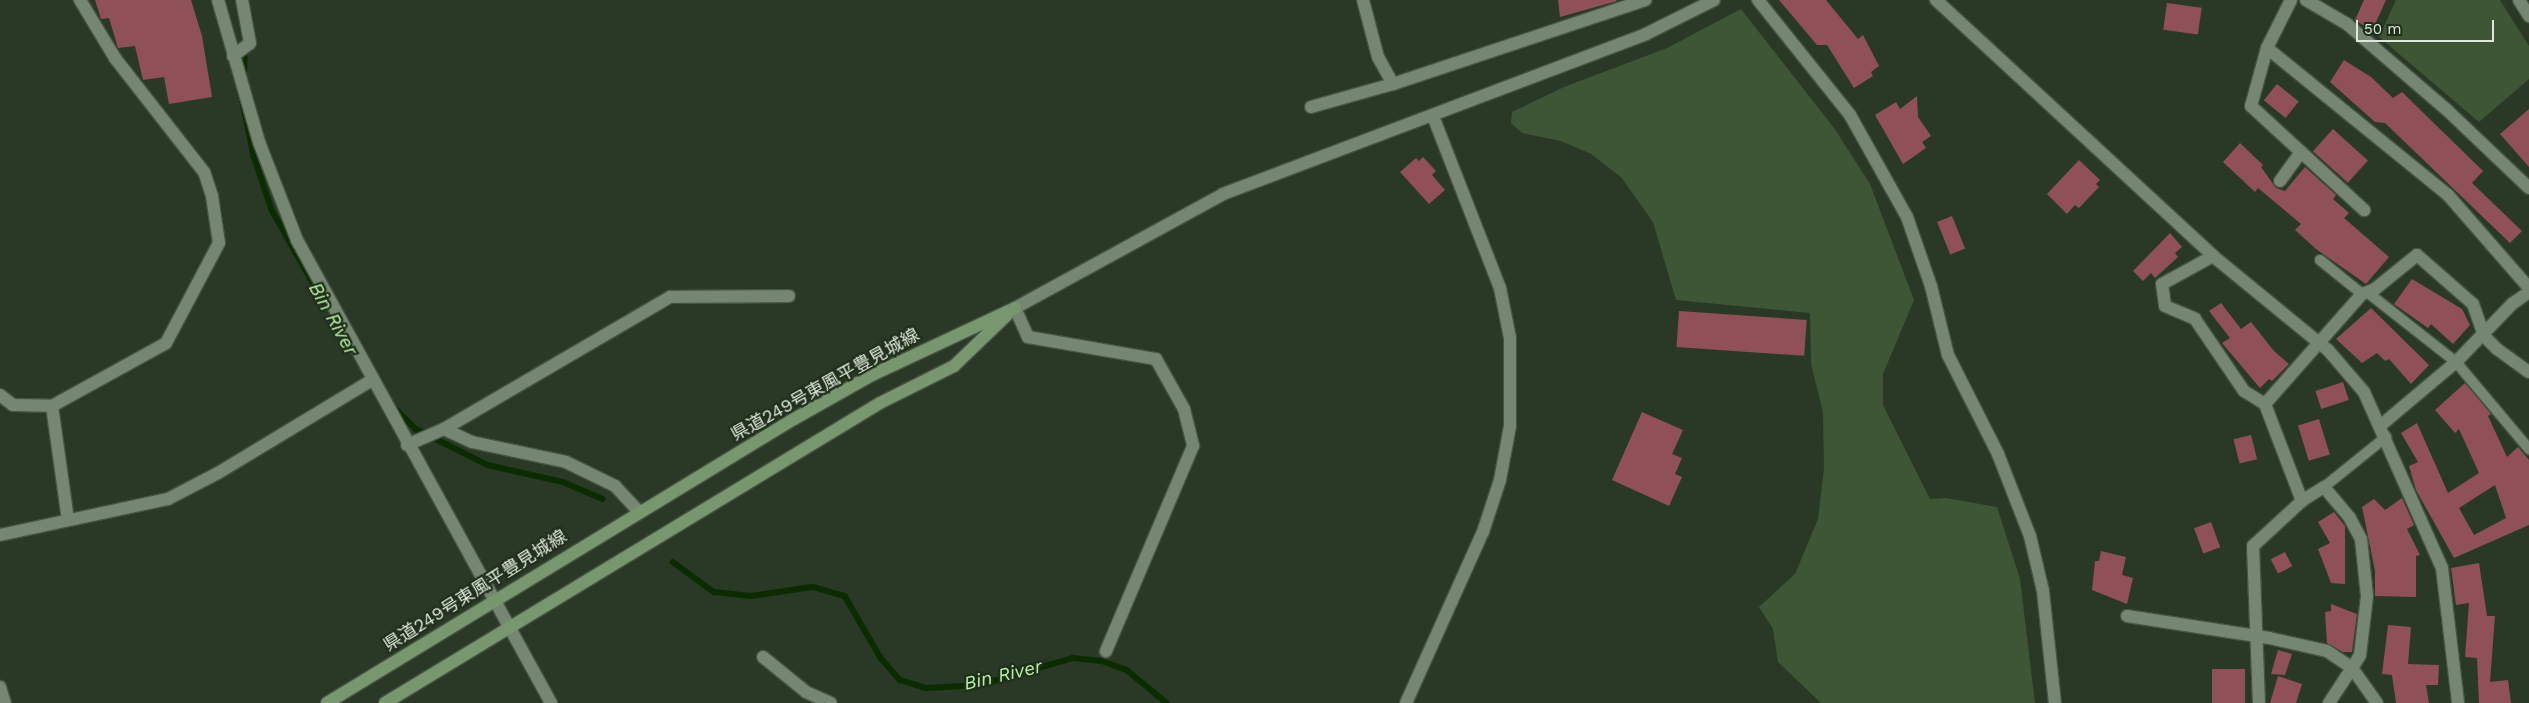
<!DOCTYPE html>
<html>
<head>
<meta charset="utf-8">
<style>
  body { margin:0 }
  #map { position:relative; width:2529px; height:703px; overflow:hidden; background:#293925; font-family:"Work Sans","Noto Sans JP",sans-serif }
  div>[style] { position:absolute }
  .green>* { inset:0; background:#3e5636 }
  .stream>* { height:5.5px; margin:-2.75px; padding:0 2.75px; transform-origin:2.75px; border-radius:2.75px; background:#0a2c00 }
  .building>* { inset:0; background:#8f5157; transform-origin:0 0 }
  .roads { filter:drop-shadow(1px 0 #465442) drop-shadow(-1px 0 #465442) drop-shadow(0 1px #465442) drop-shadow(0 -1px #465442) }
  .service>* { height:10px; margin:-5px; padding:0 5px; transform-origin:5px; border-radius:5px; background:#758770 }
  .minor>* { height:12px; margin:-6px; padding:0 6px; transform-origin:6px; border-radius:6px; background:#758770 }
  .tertiary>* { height:12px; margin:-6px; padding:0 6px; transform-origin:6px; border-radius:6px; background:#758770 }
  .secondary>* { height:12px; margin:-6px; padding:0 6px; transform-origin:6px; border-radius:6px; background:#78976f }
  span { translate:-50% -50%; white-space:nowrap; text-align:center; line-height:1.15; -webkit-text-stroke:4.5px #202f1b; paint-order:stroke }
  .street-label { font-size:18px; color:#dde7da }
  .water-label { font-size:19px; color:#b8f0a7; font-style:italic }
  .scale { position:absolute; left:2356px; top:20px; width:138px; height:22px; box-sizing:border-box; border:2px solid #dde7da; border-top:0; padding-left:6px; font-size:15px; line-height:18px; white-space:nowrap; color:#dde7da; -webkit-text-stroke:4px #202f1b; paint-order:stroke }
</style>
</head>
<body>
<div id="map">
  <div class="green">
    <i style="clip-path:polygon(2396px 0,2500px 0,2529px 46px,2529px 79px,2479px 122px,2379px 37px)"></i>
    <i style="clip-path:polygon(1741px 9px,1834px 128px,1870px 184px,1914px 300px,1883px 374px,1883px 405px,1930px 499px,1946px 498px,1997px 507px,2020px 579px,2035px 703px,1821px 703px,1778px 662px,1773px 629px,1759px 607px,1795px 574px,1818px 519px,1824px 468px,1823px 412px,1811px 364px,1810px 313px,1676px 300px,1653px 222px,1621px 177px,1591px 154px,1561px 141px,1522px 133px,1511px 123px,1512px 112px,1564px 87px,1667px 48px)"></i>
  </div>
  <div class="stream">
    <i style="left:244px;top:73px;width:23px;rotate:-88deg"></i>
    <i style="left:242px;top:97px;width:60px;rotate:78.5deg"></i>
    <i style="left:254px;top:156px;width:57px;rotate:71.6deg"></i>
    <i style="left:272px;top:210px;width:110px;rotate:60.6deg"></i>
    <i style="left:392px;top:405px;width:34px;rotate:45deg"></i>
    <i style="left:416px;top:429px;width:80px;rotate:26.6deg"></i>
    <i style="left:488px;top:465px;width:77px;rotate:12.8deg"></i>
    <i style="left:563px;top:482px;width:43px;rotate:23deg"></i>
    <i style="left:673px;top:562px;width:51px;rotate:36.2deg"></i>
    <i style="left:714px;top:592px;width:37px;rotate:6deg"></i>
    <i style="left:751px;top:596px;width:63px;rotate:-8.3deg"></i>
    <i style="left:813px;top:587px;width:33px;rotate:16deg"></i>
    <i style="left:845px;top:596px;width:72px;rotate:59.9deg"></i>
    <i style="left:881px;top:658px;width:29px;rotate:49deg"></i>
    <i style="left:900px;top:680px;width:28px;rotate:17deg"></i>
    <i style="left:927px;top:688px;width:53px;rotate:-3.2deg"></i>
    <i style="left:980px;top:685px;width:97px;rotate:-16.2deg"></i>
    <i style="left:1073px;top:658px;width:29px;rotate:6deg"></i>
    <i style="left:1102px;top:661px;width:27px;rotate:20deg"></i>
    <i style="left:1127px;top:670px;width:52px;rotate:39.5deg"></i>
  </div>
  <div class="building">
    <i style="clip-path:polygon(95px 0,191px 0,202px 36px,212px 97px,169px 104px,164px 77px,143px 80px,135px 46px,118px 48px,109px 18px,101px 19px)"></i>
    <i style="clip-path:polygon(1558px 0,1616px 0,1617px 1px,1560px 17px)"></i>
    <i style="clip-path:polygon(1779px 0,1826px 0,1858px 39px,1863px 35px,1879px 66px,1871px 72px,1873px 76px,1854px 88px,1827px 45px,1817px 45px)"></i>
    <i style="clip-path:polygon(2364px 0,2386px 0,2372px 31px,2355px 20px)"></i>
    <i style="left:2167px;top:3px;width:35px;height:27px;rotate:8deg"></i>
    <i style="clip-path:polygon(2344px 60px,2371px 77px,2393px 98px,2402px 92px,2483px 171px,2472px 183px,2522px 231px,2510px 243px,2385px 123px,2375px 122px,2330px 82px)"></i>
    <i style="left:2277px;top:84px;width:28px;height:21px;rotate:39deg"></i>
    <i style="clip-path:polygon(1917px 96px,1918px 117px,1931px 136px,1922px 142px,1926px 148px,1903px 164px,1875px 115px,1896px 102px,1900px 109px)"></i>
    <i style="clip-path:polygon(2529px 109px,2529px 167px,2500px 134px)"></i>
    <i style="left:2333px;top:129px;width:47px;height:30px;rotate:42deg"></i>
    <i style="clip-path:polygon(2240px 143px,2263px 165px,2261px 167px,2276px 188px,2285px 191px,2305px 167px,2336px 195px,2333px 199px,2349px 213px,2344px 218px,2389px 257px,2366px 284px,2316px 249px,2295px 230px,2301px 224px,2258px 188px,2255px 192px,2223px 162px)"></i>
    <i style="clip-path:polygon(1423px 157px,1436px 171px,1432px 175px,1445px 190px,1429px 204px,1400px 172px,1416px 158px,1419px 161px)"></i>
    <i style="clip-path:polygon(2079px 160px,2100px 180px,2096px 184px,2099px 187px,2079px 208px,2075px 205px,2067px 214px,2047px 194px)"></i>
    <i style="left:1952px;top:216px;width:35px;height:16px;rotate:68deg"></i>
    <i style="clip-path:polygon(2170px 233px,2182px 247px,2175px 253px,2178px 257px,2155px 278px,2151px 273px,2143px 281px,2133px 271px)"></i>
    <i style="clip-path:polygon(2412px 279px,2462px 309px,2470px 325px,2453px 344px,2431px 324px,2428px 328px,2394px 304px)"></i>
    <i style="clip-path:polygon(2221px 303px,2241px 329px,2251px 322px,2274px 351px,2289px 364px,2272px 381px,2269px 379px,2260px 388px,2222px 343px,2230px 338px,2209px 311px)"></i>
    <i style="clip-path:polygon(2371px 308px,2429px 365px,2411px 384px,2389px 359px,2385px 361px,2377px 353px,2362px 363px,2336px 339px)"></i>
    <i style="left:1679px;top:311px;width:128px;height:36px;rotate:4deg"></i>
    <i style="left:2343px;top:382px;width:19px;height:29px;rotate:72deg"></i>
    <i style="clip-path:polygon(evenodd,2465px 383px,2491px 414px,2488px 416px,2507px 457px,2518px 447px,2529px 460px,2529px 525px,2454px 558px,2416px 490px,2409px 466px,2418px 462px,2401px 433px,2417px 423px,2448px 493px,2479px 473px,2459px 429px,2455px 433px,2435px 410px,2465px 383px,2495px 485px,2506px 518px,2474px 535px,2459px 508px,2495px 485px)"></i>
    <i style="clip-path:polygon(1642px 412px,1683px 430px,1672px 454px,1682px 458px,1675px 474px,1682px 477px,1669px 506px,1612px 480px)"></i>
    <i style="left:2319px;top:419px;width:37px;height:22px;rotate:73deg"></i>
    <i style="left:2251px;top:435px;width:25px;height:18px;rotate:76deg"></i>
    <i style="clip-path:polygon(2402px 498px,2414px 525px,2407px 529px,2420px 555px,2416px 556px,2416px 597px,2375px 596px,2375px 571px,2362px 507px,2374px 499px,2385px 510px)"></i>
    <i style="clip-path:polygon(2334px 512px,2345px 526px,2345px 584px,2331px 583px,2318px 549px,2330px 543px,2318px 522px)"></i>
    <i style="left:2211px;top:522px;width:27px;height:18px;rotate:70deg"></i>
    <i style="clip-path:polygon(2101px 551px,2126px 557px,2122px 575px,2133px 578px,2127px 604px,2092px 590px,2095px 561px,2099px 561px)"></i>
    <i style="left:2285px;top:552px;width:16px;height:16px;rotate:63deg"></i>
    <i style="clip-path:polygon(2479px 563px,2487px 616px,2495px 616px,2490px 682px,2508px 680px,2511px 703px,2479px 703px,2477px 658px,2465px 657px,2469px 603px,2456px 605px,2451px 568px)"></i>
    <i style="clip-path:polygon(2331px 604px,2357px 614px,2352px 652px,2343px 652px,2327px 643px,2325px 612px,2331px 611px)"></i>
    <i style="clip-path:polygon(2388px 625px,2411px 627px,2408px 664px,2439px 665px,2438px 685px,2426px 685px,2429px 703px,2396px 703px,2392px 675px,2382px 674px)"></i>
    <i style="clip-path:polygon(2278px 650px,2292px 654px,2285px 675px,2271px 674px)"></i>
    <i style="left:2212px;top:669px;width:33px;height:34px"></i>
    <i style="clip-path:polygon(2278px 676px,2302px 684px,2296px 703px,2270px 703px)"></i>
  </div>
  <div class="roads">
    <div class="service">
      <i style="left:2320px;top:260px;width:54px;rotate:39deg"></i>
      <i style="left:2367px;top:292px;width:113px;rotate:38.2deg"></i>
      <i style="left:2456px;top:362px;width:114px;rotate:50deg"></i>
      <i style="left:2324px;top:487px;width:80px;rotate:-38.9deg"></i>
    </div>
    <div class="minor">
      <i style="left:1363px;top:0;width:59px;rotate:75.3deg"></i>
      <i style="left:1378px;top:57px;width:31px;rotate:61deg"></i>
      <i style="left:1936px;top:0;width:377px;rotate:42.7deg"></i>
      <i style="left:2213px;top:256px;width:149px;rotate:39.3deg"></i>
      <i style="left:2328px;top:350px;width:55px;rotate:49.4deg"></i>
      <i style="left:2364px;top:392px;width:193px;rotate:66.1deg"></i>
      <i style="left:2442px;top:568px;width:136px;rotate:83.2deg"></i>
      <i style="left:2291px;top:0;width:54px;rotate:116.6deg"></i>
      <i style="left:2267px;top:48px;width:60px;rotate:105.4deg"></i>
      <i style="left:2251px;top:106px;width:154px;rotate:42.6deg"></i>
      <i style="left:2306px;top:0;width:48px;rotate:30.3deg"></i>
      <i style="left:2347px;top:24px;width:132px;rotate:40.7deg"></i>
      <i style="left:2447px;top:110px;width:113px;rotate:43.6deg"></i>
      <i style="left:2519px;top:0;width:19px;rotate:58deg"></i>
      <i style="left:2267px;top:48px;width:233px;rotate:39.1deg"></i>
      <i style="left:2448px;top:195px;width:123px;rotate:48.9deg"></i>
      <i style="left:233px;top:56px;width:21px;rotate:-37deg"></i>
      <i style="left:250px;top:43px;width:44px;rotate:-100.5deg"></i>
      <i style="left:1311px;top:107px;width:85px;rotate:-15.7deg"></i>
      <i style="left:1393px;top:84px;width:266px;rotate:-18.4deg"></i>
      <i style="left:2280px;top:181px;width:36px;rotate:-54deg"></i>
      <i style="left:2213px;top:256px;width:58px;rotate:151.2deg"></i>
      <i style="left:2162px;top:284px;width:22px;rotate:82deg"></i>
      <i style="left:2165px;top:306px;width:33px;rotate:23deg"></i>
      <i style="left:2195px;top:319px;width:87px;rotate:55.8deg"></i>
      <i style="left:2244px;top:391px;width:25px;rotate:32deg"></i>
      <i style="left:1015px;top:308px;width:32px;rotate:66deg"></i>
      <i style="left:1028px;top:337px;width:130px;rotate:9.8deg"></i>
      <i style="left:1156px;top:359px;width:57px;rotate:60.8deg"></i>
      <i style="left:1184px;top:409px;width:38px;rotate:76deg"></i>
      <i style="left:1193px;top:446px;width:223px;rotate:113deg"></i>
      <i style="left:0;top:395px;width:16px;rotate:38deg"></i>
      <i style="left:13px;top:405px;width:39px;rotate:1deg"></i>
      <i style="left:52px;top:406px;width:130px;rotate:-28.9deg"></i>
      <i style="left:166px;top:343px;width:113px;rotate:-62.1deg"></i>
      <i style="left:219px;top:243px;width:48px;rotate:-98.5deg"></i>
      <i style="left:212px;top:196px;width:25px;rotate:-108deg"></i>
      <i style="left:204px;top:172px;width:145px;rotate:-128deg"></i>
      <i style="left:115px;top:58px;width:68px;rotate:-121.1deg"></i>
      <i style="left:52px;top:406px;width:115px;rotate:82deg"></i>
      <i style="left:2380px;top:426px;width:99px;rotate:-40.1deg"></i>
      <i style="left:2456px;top:362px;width:81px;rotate:-46deg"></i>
      <i style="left:2512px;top:304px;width:21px;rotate:-35deg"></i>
      <i style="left:444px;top:429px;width:262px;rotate:-30.3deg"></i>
      <i style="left:670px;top:297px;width:119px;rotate:-0.5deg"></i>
      <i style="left:407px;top:445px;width:40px;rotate:-23.4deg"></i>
      <i style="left:444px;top:429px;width:31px;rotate:25deg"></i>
      <i style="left:472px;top:442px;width:96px;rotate:12deg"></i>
      <i style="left:566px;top:462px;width:55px;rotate:26.1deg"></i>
      <i style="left:615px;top:486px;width:34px;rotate:47deg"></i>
      <i style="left:0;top:535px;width:172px;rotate:-12.1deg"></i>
      <i style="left:168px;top:499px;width:56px;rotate:-27.5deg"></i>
      <i style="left:218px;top:473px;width:180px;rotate:-31.1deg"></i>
      <i style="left:2127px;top:616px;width:144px;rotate:8.8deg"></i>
      <i style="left:2269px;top:638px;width:59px;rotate:12.6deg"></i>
      <i style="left:2327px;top:651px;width:30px;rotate:34deg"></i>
      <i style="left:2352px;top:668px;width:15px;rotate:-58deg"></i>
      <i style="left:2360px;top:655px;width:59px;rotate:-83.2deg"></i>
      <i style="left:2367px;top:596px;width:57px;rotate:-96deg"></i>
      <i style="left:2361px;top:539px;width:24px;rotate:-118deg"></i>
      <i style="left:2350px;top:518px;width:40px;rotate:-130deg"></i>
      <i style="left:2324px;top:487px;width:26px;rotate:148deg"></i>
      <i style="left:763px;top:657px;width:55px;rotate:39.1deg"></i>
      <i style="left:806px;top:692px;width:27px;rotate:24deg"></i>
      <i style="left:0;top:687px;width:17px;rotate:73deg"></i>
      <i style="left:2259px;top:703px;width:157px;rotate:-92.2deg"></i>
      <i style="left:2253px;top:546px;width:67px;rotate:-42.6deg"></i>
      <i style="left:2302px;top:501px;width:104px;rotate:-110.9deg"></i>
      <i style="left:2265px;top:404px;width:147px;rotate:-48.6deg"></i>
      <i style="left:2362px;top:294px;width:14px;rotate:-21deg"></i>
      <i style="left:2375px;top:289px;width:54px;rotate:-39deg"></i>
      <i style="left:2417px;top:255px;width:74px;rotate:41.2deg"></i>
      <i style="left:2473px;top:304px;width:34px;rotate:71deg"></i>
      <i style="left:2484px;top:336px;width:18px;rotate:45deg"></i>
      <i style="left:2497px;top:349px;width:39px;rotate:36deg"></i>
      <i style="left:2329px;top:703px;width:42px;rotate:-56.7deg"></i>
      <i style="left:2352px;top:668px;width:43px;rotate:54.5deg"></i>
    </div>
    <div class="tertiary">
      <i style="left:218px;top:0;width:148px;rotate:73.9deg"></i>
      <i style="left:259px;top:142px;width:105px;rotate:68.8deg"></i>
      <i style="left:297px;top:240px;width:528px;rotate:61.25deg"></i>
      <i style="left:1758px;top:0;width:147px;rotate:51.3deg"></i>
      <i style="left:1850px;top:115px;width:117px;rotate:60.8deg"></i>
      <i style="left:1907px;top:217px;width:73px;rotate:70.8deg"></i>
      <i style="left:1931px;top:286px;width:71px;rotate:76.2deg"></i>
      <i style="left:1948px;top:355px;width:111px;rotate:63.2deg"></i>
      <i style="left:1998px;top:454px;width:88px;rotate:68.7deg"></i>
      <i style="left:2030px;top:536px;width:57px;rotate:76.7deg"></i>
      <i style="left:2043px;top:591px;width:113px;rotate:83.9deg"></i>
      <i style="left:1015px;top:308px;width:237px;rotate:-28.7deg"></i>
      <i style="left:1223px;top:194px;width:452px;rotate:-20.7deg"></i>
      <i style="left:1646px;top:34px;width:76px;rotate:-26.6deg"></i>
      <i style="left:1406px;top:703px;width:188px;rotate:-65.8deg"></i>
      <i style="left:1483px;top:532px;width:55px;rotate:-71.9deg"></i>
      <i style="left:1500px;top:480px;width:55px;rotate:-79.5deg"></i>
      <i style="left:1510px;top:426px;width:88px;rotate:-90deg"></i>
      <i style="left:1510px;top:338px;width:51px;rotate:-101.3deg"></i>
      <i style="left:1500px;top:288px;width:185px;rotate:-111.3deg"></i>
    </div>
    <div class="secondary">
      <i style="left:327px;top:703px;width:547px;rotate:-31.31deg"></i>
      <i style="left:794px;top:419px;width:90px;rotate:-29.4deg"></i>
      <i style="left:872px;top:375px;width:158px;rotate:-25.1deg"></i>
      <i style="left:385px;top:703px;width:579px;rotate:-31.22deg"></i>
      <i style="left:880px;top:403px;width:83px;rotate:-26.6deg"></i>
      <i style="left:954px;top:366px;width:74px;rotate:-43.9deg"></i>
    </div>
  </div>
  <div class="street-label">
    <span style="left:825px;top:385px;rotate:-29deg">県道249号東風平豊見城線</span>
    <span style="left:475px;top:591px;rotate:-32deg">県道249号東風平豊見城線</span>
  </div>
  <div class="water-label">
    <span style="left:333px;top:319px;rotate:61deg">Bin River</span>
    <span style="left:1003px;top:675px;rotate:-13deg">Bin River</span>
  </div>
  <div class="scale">50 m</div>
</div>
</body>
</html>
